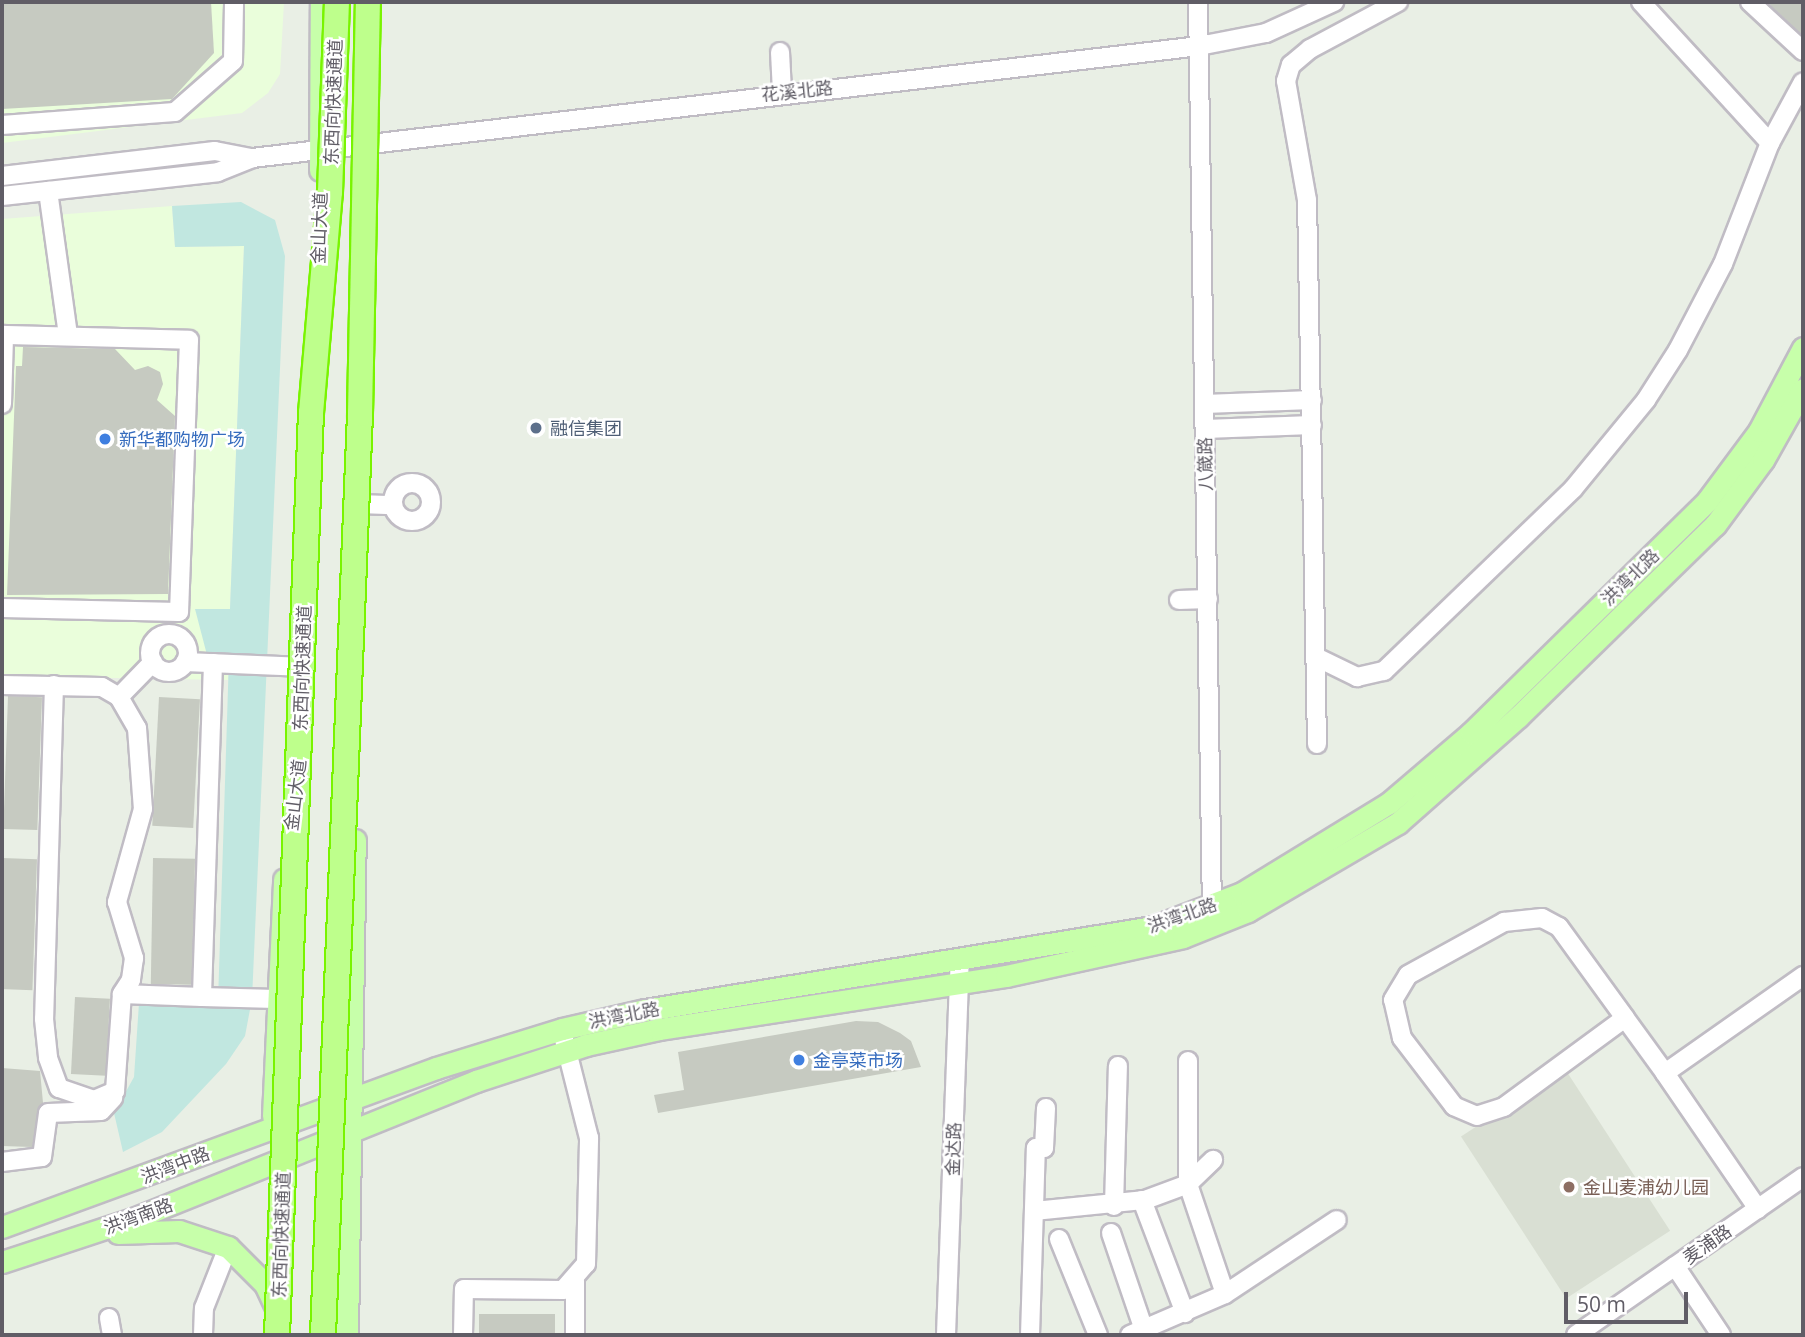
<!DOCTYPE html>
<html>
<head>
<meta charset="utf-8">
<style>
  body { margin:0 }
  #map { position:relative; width:1805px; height:1337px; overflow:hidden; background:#e9efe5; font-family:"Open Sans","Noto Sans SC",sans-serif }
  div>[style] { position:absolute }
  .commercial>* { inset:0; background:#eafedb }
  .education>* { inset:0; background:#d9dfd3; transform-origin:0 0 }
  .green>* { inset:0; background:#c1e7e0 }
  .building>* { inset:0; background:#c6cac1; transform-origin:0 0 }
  .roads { filter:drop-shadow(2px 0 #c0bcc4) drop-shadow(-2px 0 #c0bcc4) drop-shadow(0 2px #c0bcc4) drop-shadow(0 -2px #c0bcc4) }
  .minor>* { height:18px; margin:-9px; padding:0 9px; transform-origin:9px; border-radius:9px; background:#fff }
  .minor>.ring { margin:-9px; padding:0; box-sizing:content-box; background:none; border:18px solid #fff; border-radius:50% }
  .major>* { height:21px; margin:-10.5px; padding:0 10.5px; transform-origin:10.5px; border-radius:10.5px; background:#c7ffaa }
  .bridges { filter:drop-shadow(2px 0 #79f400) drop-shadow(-2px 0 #79f400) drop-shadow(0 2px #79f400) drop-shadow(0 -2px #79f400) }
  .highway-bridge>* { height:24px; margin:-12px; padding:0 12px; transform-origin:12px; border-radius:12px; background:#beff8c }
  .dots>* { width:19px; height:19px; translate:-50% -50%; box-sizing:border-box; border:4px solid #fff; border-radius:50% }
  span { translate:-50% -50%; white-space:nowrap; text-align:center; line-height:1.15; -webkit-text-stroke:5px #fff; paint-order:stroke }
  .street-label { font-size:18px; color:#605d66 }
  .service-label { font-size:18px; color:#4e5e75 }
  .left { translate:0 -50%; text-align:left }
  .shop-label { font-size:18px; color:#366cbe }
  .education-label { font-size:18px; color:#785e54 }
  .frame { position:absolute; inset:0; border:4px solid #605d66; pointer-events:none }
  .scale { position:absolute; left:1564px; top:1292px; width:124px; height:32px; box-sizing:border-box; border:4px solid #605d66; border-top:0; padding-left:9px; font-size:21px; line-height:24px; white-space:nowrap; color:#605d66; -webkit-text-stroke:5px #fff; paint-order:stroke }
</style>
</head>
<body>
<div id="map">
  <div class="commercial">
    <i style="clip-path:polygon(2px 2px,284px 2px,280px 74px,268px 93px,242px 113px,2px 143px)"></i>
    <i style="clip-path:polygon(172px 206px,175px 247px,244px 246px,230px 609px,196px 609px,229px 656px,228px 680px,2px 676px,2px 219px)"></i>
  </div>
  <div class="education">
    <i style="left:1565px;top:1069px;width:193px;height:124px;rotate:57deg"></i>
  </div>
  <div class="green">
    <i style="clip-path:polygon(241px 202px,275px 220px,285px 256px,252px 999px,245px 1036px,226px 1064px,162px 1132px,123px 1152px,114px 1113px,134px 1077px,139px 1003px,218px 1002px,229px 657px,207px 655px,195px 609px,230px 609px,244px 246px,175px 247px,172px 206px)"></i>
  </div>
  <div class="building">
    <i style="clip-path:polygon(2px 2px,211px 2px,214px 53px,172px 99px,2px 109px)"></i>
    <i style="clip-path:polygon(1768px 2px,1803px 2px,1803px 36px,1772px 7px)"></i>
    <i style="clip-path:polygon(23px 347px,115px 349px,135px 370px,148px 366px,160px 372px,163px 384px,157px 400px,175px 416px,168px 594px,7px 595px,16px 366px,22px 366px)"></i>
    <i style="left:8px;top:696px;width:34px;height:133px;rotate:2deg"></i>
    <i style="left:159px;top:697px;width:41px;height:129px;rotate:3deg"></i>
    <i style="left:2px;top:858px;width:35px;height:131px;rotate:2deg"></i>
    <i style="left:153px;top:858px;width:42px;height:126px;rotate:1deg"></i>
    <i style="left:75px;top:997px;width:35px;height:77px;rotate:3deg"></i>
    <i style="clip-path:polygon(856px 1021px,878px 1022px,900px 1033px,911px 1041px,921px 1067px,658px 1113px,654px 1095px,684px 1090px,678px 1052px)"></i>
    <i style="clip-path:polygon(2px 1068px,40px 1071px,43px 1103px,32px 1147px,2px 1146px)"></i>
    <i style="left:479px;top:1314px;width:76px;height:22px"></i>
  </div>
  <div class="roads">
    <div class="minor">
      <i style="left:1198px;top:2px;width:914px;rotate:89.12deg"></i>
      <i style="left:1641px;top:2px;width:191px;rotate:47.5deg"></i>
      <i style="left:1750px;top:2px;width:72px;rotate:42.8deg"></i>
      <i style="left:780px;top:52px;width:40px;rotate:87.1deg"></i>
      <i style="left:2px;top:125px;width:173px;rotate:-4.3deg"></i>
      <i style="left:175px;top:112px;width:77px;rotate:-41.3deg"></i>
      <i style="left:233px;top:61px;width:59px;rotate:-89deg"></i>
      <i style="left:2px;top:176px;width:214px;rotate:-6.7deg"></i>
      <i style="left:215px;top:151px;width:38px;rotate:11deg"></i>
      <i style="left:48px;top:191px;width:146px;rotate:82.1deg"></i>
      <i style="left:2px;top:196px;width:217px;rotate:-6.3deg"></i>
      <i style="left:218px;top:172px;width:37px;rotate:-22deg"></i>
      <i style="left:252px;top:158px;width:954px;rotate:-6.74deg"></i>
      <i style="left:1199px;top:46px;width:68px;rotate:-11deg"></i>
      <i style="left:1266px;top:33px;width:75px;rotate:-24.5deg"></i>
      <i style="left:2px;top:404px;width:69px;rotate:-88.3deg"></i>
      <i style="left:4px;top:335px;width:185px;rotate:1.5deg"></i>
      <i style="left:189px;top:340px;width:272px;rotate:92.1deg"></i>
      <i style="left:179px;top:612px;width:177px;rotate:-178.7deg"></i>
      <i style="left:1204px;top:404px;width:108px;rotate:-2.1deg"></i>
      <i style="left:1205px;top:429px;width:107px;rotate:-2.1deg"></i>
      <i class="ring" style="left:393px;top:483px;width:20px;height:20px"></i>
      <i style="left:360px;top:504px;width:33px;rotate:2deg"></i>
      <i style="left:1179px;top:600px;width:29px;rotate:-2deg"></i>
      <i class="ring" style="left:150px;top:634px;width:20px;height:20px"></i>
      <i style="left:1316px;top:657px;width:46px;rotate:26deg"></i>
      <i style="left:1357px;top:677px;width:28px;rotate:-13deg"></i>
      <i style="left:1384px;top:671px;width:262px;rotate:-43.9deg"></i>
      <i style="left:1573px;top:489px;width:115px;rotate:-50.6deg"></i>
      <i style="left:1646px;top:400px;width:59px;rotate:-57.4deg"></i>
      <i style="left:1678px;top:350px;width:97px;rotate:-62.4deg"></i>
      <i style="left:1723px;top:264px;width:130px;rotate:-68.8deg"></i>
      <i style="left:1770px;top:143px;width:69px;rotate:-61.6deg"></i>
      <i style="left:185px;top:662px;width:120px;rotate:2.4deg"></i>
      <i style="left:213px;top:663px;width:334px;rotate:91.9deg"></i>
      <i style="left:202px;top:997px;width:74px;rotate:1.5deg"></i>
      <i style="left:2px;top:685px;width:100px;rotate:1.1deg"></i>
      <i style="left:102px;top:687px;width:20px;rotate:30deg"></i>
      <i style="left:119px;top:697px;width:36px;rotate:60deg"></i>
      <i style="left:137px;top:728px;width:81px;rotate:85.8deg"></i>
      <i style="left:143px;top:809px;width:97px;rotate:105.6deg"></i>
      <i style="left:117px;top:902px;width:59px;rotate:73.1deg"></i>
      <i style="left:134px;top:958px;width:22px;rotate:98deg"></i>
      <i style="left:131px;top:980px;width:17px;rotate:123deg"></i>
      <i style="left:54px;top:685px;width:334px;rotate:91.7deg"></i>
      <i style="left:44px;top:1019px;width:39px;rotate:84deg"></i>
      <i style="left:48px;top:1058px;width:32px;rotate:70deg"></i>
      <i style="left:59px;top:1088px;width:37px;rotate:19deg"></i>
      <i style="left:94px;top:1100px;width:23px;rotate:-23deg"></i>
      <i style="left:115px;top:1091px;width:97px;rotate:-85.9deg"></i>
      <i style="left:122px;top:994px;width:80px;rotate:2.1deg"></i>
      <i style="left:119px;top:697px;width:49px;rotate:-45.8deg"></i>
      <i style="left:1317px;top:744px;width:544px;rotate:-91.05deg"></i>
      <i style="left:1307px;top:200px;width:121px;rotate:-100deg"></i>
      <i style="left:1286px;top:81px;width:17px;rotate:-73deg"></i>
      <i style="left:1291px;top:65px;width:25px;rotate:-40deg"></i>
      <i style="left:1310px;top:49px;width:100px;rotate:-28.1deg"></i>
      <i style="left:1625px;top:1018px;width:150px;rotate:143.7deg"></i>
      <i style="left:1504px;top:1107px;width:28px;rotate:162deg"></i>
      <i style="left:1477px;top:1116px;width:25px;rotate:-157deg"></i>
      <i style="left:1454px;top:1106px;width:86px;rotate:-127.4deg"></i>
      <i style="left:1402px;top:1038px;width:39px;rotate:-103deg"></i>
      <i style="left:1393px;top:1000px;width:29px;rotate:-59deg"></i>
      <i style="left:1408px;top:975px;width:110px;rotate:-28.9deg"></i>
      <i style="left:1504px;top:922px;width:38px;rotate:-6deg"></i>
      <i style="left:1542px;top:918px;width:19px;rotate:28deg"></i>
      <i style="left:1559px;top:927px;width:112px;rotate:54deg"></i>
      <i style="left:1625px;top:1018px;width:68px;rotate:54deg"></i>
      <i style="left:1188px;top:1061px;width:123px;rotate:90deg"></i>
      <i style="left:1188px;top:1184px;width:116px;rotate:71.4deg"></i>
      <i style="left:2px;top:1162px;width:40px;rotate:-7.1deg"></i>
      <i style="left:42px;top:1157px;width:44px;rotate:-82.2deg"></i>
      <i style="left:48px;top:1113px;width:53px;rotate:-2.2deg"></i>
      <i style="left:101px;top:1111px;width:18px;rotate:-47deg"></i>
      <i style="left:1142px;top:1200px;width:121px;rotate:69.2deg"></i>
      <i style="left:1114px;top:1206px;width:140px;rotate:-88.4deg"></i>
      <i style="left:1758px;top:1209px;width:165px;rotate:-124.4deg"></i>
      <i style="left:1665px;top:1073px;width:169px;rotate:-35.1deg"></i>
      <i style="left:1034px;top:1211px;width:112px;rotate:-5.7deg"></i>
      <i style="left:1145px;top:1200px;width:46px;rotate:-20.4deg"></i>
      <i style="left:1188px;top:1184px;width:35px;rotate:-44deg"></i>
      <i style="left:1111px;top:1233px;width:102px;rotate:71.2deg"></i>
      <i style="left:1059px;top:1239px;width:104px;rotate:67.9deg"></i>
      <i style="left:1675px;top:1266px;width:83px;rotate:56.3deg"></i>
      <i style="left:109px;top:1318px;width:17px;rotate:80deg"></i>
      <i style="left:203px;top:1335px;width:27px;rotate:-88deg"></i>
      <i style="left:204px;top:1308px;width:66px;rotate:-68.5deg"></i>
      <i style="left:463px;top:1335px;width:46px;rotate:-88.8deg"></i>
      <i style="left:464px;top:1289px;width:99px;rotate:0.6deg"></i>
      <i style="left:563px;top:1290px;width:35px;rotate:-49deg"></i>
      <i style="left:586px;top:1264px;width:126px;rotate:-88.6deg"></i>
      <i style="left:589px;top:1138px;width:102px;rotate:-104.2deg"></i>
      <i style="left:575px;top:1335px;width:54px;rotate:-90deg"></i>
      <i style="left:946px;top:1335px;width:373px;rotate:-87.9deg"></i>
      <i style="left:1030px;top:1335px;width:187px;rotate:-88.2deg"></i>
      <i style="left:1036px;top:1148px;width:8px"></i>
      <i style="left:1044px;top:1148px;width:40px;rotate:-87.1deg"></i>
      <i style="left:1130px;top:1335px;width:103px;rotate:-23.3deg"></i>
      <i style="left:1225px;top:1294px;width:134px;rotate:-33.5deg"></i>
      <i style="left:1576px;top:1335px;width:277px;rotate:-34.8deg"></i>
    </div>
    <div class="major">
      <i style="left:320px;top:170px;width:168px;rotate:-89.7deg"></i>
      <i style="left:273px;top:1116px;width:237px;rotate:-87.3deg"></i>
      <i style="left:2px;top:1227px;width:462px;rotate:-20.1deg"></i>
      <i style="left:436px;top:1068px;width:132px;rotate:-17.2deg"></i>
      <i style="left:562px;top:1029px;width:85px;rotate:-12.9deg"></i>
      <i style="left:645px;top:1010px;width:515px;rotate:-9.28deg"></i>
      <i style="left:1153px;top:927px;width:95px;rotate:-20.9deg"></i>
      <i style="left:1242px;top:893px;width:172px;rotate:-31.5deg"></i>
      <i style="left:1389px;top:803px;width:108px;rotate:-40.5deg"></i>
      <i style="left:1471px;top:733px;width:331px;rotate:-44.5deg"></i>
      <i style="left:1707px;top:501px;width:87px;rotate:-53.4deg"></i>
      <i style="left:1759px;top:431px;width:94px;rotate:-62.1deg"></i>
      <i style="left:118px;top:1233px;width:61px;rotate:-1.9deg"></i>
      <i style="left:179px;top:1231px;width:52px;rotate:18.1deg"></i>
      <i style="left:228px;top:1247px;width:52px;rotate:45deg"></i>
      <i style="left:265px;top:1284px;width:26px;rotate:65deg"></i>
      <i style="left:2px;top:1262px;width:138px;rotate:-18.2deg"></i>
      <i style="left:133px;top:1219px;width:370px;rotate:-21.9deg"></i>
      <i style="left:476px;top:1081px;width:116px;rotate:-18.1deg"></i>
      <i style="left:586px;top:1045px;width:75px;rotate:-12.4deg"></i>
      <i style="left:659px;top:1029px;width:351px;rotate:-8.7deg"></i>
      <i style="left:1006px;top:976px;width:181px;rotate:-12.4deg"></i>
      <i style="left:1183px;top:937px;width:70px;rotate:-21.8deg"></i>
      <i style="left:1248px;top:911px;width:174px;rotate:-30.4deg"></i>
      <i style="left:1398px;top:823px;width:160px;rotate:-41.5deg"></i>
      <i style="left:1518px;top:717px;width:275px;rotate:-44.3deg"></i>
      <i style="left:1715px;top:525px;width:81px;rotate:-53.6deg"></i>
      <i style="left:1763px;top:460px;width:81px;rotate:-60.6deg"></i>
      <i style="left:347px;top:1335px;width:495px;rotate:-89.1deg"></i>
    </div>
  </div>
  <div class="bridges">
    <div class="highway-bridge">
      <i style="left:277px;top:1335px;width:923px;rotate:-87.89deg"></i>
      <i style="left:311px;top:413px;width:222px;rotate:-85.1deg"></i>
      <i style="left:330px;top:192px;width:190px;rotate:-87.9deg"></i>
      <i style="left:323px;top:1335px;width:922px;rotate:-87.7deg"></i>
      <i style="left:360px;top:414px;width:412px;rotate:-88.9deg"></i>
    </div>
  </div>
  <div class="dots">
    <i style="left:536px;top:428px;background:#5c6f8a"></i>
    <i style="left:105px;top:439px;background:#3f7fe0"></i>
    <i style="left:799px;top:1060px;background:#3f7fe0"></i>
    <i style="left:1569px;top:1187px;background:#8d6e63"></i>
  </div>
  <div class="street-label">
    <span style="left:797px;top:91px;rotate:-6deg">花溪北路</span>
    <span style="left:333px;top:102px;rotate:-88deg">东西向快速通道</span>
    <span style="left:319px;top:228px;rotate:-88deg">金山大道</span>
    <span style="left:1205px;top:464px;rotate:-91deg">八箴路</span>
    <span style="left:1630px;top:577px;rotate:-44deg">洪湾北路</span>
    <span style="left:302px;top:668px;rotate:-88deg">东西向快速通道</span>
    <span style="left:295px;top:795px;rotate:-83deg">金山大道</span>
    <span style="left:1182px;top:915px;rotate:-19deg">洪湾北路</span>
    <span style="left:624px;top:1015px;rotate:-11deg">洪湾北路</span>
    <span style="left:953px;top:1149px;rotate:-88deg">金达路</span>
    <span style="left:175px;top:1165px;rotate:-21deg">洪湾中路</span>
    <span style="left:138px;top:1216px;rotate:-20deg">洪湾南路</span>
    <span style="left:281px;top:1235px;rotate:-88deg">东西向快速通道</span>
    <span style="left:1707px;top:1244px;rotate:-35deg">麦浦路</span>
  </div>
  <div class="service-label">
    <span class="left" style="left:550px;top:428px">融信集团</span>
  </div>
  <div class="shop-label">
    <span class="left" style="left:119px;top:439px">新华都购物广场</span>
    <span class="left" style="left:813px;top:1060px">金亭菜市场</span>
  </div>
  <div class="education-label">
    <span class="left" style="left:1583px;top:1187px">金山麦浦幼儿园</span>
  </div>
  <div class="frame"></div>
  <div class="scale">50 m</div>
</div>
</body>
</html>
